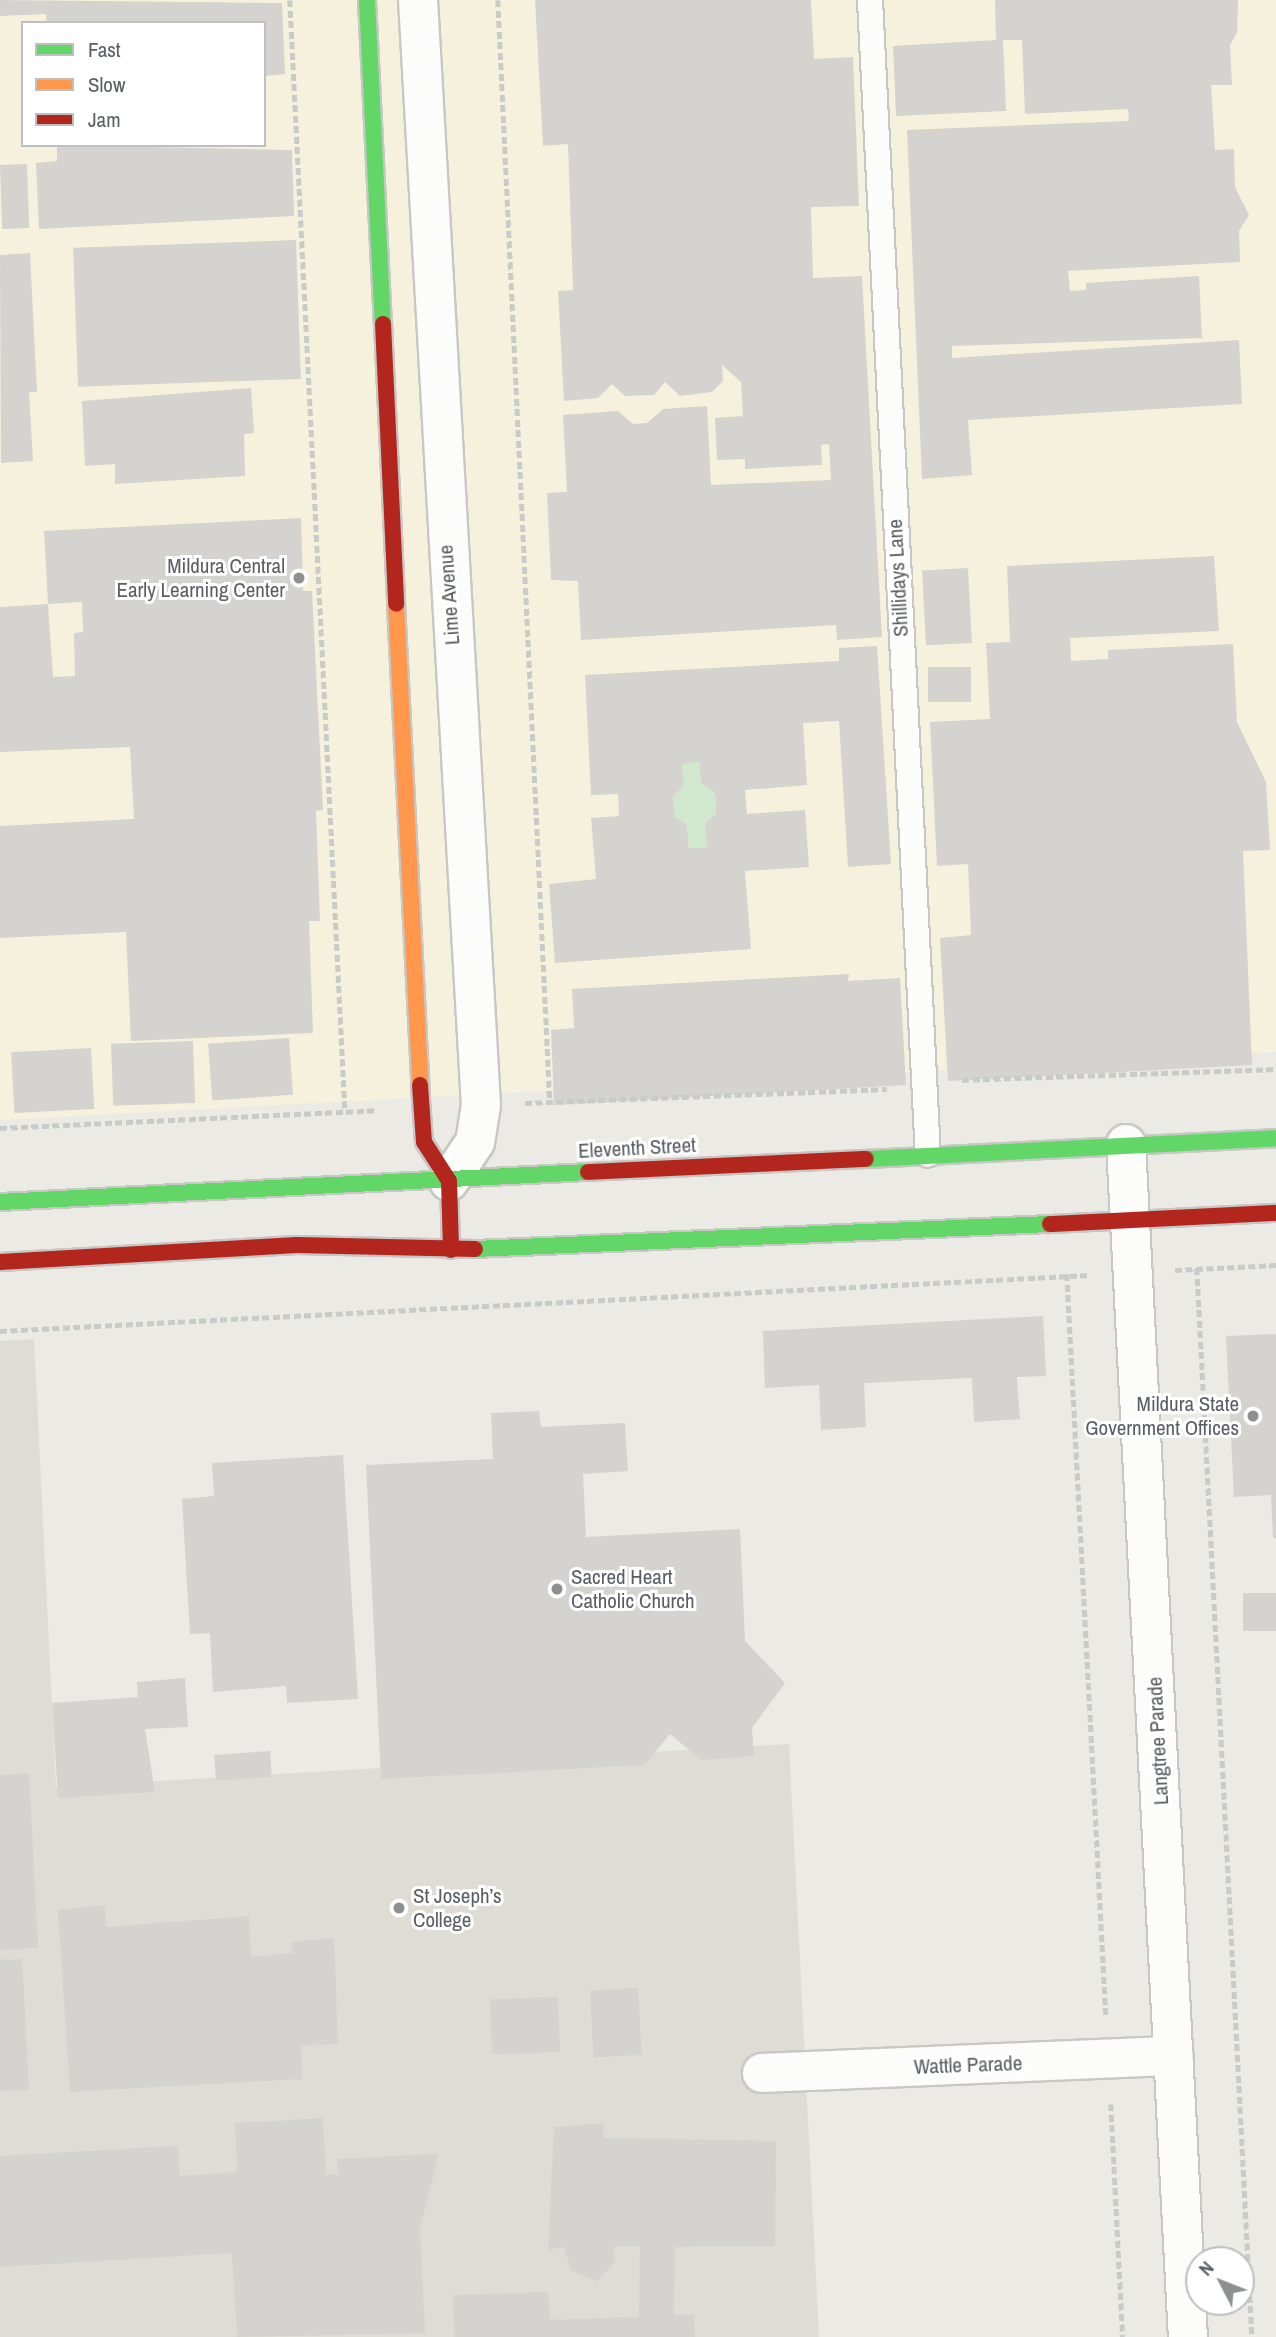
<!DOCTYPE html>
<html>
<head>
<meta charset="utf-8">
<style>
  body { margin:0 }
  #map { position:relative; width:1276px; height:2337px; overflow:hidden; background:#ebeae4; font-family:"Archivo Narrow",sans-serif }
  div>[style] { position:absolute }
  .commercial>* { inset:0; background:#f6f1dc }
  .education>* { inset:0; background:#dedcd4 }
  .green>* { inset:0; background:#d1e8ce }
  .building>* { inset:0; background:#d4d3cf; transform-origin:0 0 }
  .path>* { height:4.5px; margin-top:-2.25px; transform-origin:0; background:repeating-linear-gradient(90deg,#c7ccc9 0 7px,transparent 0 10.5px) }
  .roads { filter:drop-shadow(2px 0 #c7c7c5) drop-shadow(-2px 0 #c7c7c5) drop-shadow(0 2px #c7c7c5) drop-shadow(0 -2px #c7c7c5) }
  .lane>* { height:24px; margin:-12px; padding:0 12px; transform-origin:12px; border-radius:12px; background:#fcfcfb }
  .street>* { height:38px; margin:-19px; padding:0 19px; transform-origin:19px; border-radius:19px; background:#fcfcfb }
  .fast>* { height:16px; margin:-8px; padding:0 8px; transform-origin:8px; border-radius:8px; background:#63d668 }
  .slow>* { height:16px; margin:-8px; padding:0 8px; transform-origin:8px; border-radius:8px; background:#ff974d }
  .jam>* { height:16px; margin:-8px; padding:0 8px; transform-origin:8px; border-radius:8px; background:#b3261e }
  .dots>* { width:19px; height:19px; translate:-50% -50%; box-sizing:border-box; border:4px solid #fff; border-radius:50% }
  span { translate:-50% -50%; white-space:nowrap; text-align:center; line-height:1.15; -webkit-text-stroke:6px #fff; paint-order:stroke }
  .poi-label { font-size:21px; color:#5a5e63 }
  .right { translate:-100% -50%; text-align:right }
  .left { translate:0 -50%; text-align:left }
  .street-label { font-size:21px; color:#5a5e63 }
  .legend { position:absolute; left:21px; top:21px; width:245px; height:126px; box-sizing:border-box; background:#fff; border:2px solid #bdbfc1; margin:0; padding:9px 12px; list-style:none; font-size:21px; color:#5a5e63 }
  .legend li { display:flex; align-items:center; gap:14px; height:35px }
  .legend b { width:35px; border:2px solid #bdbfc1 }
  .north { position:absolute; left:1185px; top:2246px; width:70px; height:70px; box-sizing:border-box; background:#fff; border:2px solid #bdbfc1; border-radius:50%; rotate:312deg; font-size:19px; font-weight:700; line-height:28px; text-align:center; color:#5a5e63 }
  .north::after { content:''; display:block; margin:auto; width:24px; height:32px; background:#8d8f90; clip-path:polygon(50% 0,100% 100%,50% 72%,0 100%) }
</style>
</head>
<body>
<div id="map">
  <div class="commercial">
    <i style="clip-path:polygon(evenodd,0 0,1276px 0,1276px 1052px,0 1120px,0 0,23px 23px,264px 23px,264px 145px,23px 145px,23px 23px)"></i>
  </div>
  <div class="education">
    <i style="clip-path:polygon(34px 1339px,56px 1787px,789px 1744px,819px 2337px,0 2337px,0 1341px)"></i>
  </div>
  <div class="green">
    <i style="clip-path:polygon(699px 762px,701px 783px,715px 793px,716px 813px,705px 825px,707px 847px,689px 848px,687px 825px,675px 816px,673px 797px,684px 785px,682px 764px)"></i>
  </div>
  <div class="building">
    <i style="clip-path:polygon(0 0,282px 3px,285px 74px,264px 76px,264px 23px,47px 23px,46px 14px,0 16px)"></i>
    <i style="clip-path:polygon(535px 0,811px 0,814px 59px,853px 57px,859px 206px,811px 207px,813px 278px,862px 276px,882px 637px,837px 640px,836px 625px,581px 640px,578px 581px,551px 580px,547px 493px,567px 492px,563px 415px,618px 411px,633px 424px,647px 423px,663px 409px,707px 406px,711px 485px,831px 480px,829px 444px,821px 445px,822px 465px,745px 469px,745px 459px,717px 460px,715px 418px,743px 416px,741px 382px,722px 365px,723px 381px,712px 392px,680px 396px,665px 382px,654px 395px,625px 396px,612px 384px,598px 398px,564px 401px,558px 291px,573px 290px,568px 144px,543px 146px)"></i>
    <i style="clip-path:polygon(995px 0,1238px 0,1237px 33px,1230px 45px,1232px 85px,1211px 85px,1215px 150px,1234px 149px,1235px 187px,1249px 215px,1239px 231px,1240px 262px,1068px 271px,1070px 291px,1086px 290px,1086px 283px,1199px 276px,1202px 338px,952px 346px,952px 358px,1239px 340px,1242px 404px,968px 420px,972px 475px,922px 479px,907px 130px,1129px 121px,1128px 109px,1025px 114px,1022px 40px,1003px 40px,1006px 111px,896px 116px,893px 46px,996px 40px)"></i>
    <i style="clip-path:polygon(57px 145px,292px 150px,294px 216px,39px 229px,36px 163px,57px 161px)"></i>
    <i style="left:27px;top:164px;width:64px;height:27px;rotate:88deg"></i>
    <i style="left:296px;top:240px;width:139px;height:223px;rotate:88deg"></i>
    <i style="clip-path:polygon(30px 253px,37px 392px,29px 392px,33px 461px,1px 463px,0 255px)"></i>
    <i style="clip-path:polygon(251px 388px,254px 433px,244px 434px,245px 476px,115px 484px,115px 464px,85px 466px,82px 401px)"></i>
    <i style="clip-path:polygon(evenodd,301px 518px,303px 591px,312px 591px,323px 810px,316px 811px,320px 921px,309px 921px,313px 1033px,131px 1041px,126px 932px,0 938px,0 826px,134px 819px,130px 747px,0 752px,0 607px,48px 604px,44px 531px,301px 518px,82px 602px,83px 632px,74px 633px,75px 676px,53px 677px,48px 604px,82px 602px)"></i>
    <i style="clip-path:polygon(1214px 556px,1219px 631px,1070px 638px,1071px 661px,1108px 659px,1108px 650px,1233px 644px,1237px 722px,1266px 782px,1270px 850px,1243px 851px,1252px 1065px,948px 1081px,940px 938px,971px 935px,968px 864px,937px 866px,930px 722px,990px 719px,986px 643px,1010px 642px,1007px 566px)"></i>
    <i style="left:968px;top:568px;width:75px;height:46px;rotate:87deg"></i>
    <i style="clip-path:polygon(evenodd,877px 646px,891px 864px,848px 867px,839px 721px,803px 723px,807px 785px,745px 790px,747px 814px,805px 810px,809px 867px,745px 871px,751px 949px,555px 963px,549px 884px,596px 879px,591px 818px,619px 816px,618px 794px,591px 795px,585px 675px,839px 661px,839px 648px,877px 646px,699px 762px,701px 783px,715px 793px,716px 813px,705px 824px,707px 847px,689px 848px,687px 825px,675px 816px,673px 797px,684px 785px,682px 764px,699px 762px)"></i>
    <i style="left:971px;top:667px;width:35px;height:43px;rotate:90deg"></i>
    <i style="clip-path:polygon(849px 974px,848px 981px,900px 978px,906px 1085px,554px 1105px,551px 1030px,574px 1028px,572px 989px)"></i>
    <i style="left:289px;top:1038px;width:57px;height:81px;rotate:86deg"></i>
    <i style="left:193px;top:1041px;width:62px;height:82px;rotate:88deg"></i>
    <i style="left:91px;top:1048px;width:61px;height:80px;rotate:87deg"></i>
    <i style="clip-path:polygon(1043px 1316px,1046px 1376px,1017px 1377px,1020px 1419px,974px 1422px,972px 1378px,864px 1383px,866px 1427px,821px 1430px,819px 1385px,765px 1388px,763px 1331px)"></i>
    <i style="clip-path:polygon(1276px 1334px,1276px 1538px,1273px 1538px,1271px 1495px,1234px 1497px,1226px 1336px)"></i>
    <i style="clip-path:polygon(539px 1411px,541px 1427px,625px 1423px,628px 1471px,583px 1474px,586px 1537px,740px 1529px,745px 1641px,785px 1683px,752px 1728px,754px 1756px,701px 1760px,670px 1734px,644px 1765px,381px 1779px,366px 1465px,493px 1459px,491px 1413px)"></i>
    <i style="clip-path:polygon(343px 1455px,358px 1699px,287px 1703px,286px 1686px,213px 1692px,210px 1633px,190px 1634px,182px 1499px,214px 1496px,212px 1463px)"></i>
    <i style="left:1276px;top:1593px;width:38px;height:33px;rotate:90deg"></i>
    <i style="clip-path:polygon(185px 1678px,188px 1727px,145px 1729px,155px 1792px,58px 1798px,52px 1703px,138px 1697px,137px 1682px)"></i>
    <i style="left:270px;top:1751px;width:26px;height:56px;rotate:86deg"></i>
    <i style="clip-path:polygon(29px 1773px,38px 1948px,0 1950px,0 1775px)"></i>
    <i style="clip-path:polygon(105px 1905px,106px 1927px,249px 1916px,251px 1957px,293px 1953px,291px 1942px,334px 1938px,338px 2044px,301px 2045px,302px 2079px,70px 2092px,58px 1910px)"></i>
    <i style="clip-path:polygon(22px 1959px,29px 2090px,0 2091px,0 1960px)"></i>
    <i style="left:638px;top:1988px;width:67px;height:48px;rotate:87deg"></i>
    <i style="left:558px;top:1997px;width:55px;height:68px;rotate:88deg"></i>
    <i style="clip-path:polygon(323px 2118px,326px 2175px,338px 2174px,337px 2159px,439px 2154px,420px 2229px,425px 2333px,237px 2337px,232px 2253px,0 2267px,0 2156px,178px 2146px,180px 2176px,237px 2172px,235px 2123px)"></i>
    <i style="clip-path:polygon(603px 2123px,604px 2138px,776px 2141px,775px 2246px,675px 2247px,674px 2315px,694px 2315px,695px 2337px,454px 2337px,453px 2295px,548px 2292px,550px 2320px,639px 2317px,640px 2246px,613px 2247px,615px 2262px,597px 2281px,571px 2271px,564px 2247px,548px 2250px,554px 2127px)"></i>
  </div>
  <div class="path">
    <i style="left:290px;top:0;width:1111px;rotate:87.16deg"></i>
    <i style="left:498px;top:0;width:1103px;rotate:87.3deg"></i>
    <i style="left:962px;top:1080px;width:314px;rotate:-2deg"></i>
    <i style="left:525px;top:1103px;width:362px;rotate:-2.2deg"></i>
    <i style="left:0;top:1128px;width:377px;rotate:-2.7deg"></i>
    <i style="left:1197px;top:1268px;width:1070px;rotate:87.05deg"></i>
    <i style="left:1175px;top:1270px;width:101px;rotate:-2.8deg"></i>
    <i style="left:1067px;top:1274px;width:742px;rotate:86.99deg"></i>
    <i style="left:0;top:1331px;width:1091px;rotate:-2.94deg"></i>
    <i style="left:1111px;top:2104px;width:233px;rotate:87.1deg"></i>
  </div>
  <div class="roads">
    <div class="lane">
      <i style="left:870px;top:0;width:1156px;rotate:87.13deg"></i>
    </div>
    <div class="street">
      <i style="left:418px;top:0;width:1107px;rotate:86.74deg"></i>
      <i style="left:481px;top:1105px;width:37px;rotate:99deg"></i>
      <i style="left:475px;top:1142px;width:47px;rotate:123.7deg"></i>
      <i style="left:1126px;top:1144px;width:1195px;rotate:87.03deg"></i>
      <i style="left:762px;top:2073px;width:412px;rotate:-2.4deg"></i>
    </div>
    <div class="fast">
      <i style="left:367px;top:0;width:324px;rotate:87.2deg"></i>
      <i style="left:866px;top:1159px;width:411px;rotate:-2.9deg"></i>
      <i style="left:0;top:1202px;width:589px;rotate:-2.92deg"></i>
      <i style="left:475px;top:1249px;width:576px;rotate:-2.49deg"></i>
    </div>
    <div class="slow">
      <i style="left:396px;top:604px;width:482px;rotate:87.1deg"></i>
    </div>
    <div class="jam">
      <i style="left:383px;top:324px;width:280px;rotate:87.3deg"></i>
      <i style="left:420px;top:1085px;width:57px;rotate:86deg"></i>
      <i style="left:424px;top:1142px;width:46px;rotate:57.3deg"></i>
      <i style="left:449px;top:1181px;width:69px;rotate:88.3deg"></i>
      <i style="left:588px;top:1172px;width:278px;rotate:-2.7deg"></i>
      <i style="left:1050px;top:1224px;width:226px;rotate:-2.8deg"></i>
      <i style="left:0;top:1262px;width:297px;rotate:-3.3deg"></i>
      <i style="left:297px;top:1245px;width:178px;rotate:1.3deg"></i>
    </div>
  </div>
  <div class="dots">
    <i style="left:299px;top:578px;background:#8d8f90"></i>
    <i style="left:1253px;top:1416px;background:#8d8f90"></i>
    <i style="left:557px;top:1589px;background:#8d8f90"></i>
    <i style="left:399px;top:1908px;background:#8d8f90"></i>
  </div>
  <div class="poi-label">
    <span class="right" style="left:285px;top:578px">Mildura Central<br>Early Learning Center</span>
    <span class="right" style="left:1239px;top:1416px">Mildura State<br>Government Offices</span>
    <span class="left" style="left:571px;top:1589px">Sacred Heart<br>Catholic Church</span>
    <span class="left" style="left:413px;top:1908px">St Joseph’s<br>College</span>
  </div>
  <div class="street-label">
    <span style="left:898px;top:578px;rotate:-93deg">Shillidays Lane</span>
    <span style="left:449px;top:595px;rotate:-94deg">Lime Avenue</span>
    <span style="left:637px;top:1148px;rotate:-3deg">Eleventh Street</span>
    <span style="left:1158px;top:1741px;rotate:-93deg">Langtree Parade</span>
    <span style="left:968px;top:2065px;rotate:-2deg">Wattle Parade</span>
  </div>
  <ul class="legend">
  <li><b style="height:9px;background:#63d668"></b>Fast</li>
  <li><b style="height:9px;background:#ff974d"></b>Slow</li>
  <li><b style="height:9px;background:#b3261e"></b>Jam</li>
  </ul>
  <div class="north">N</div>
</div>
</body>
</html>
